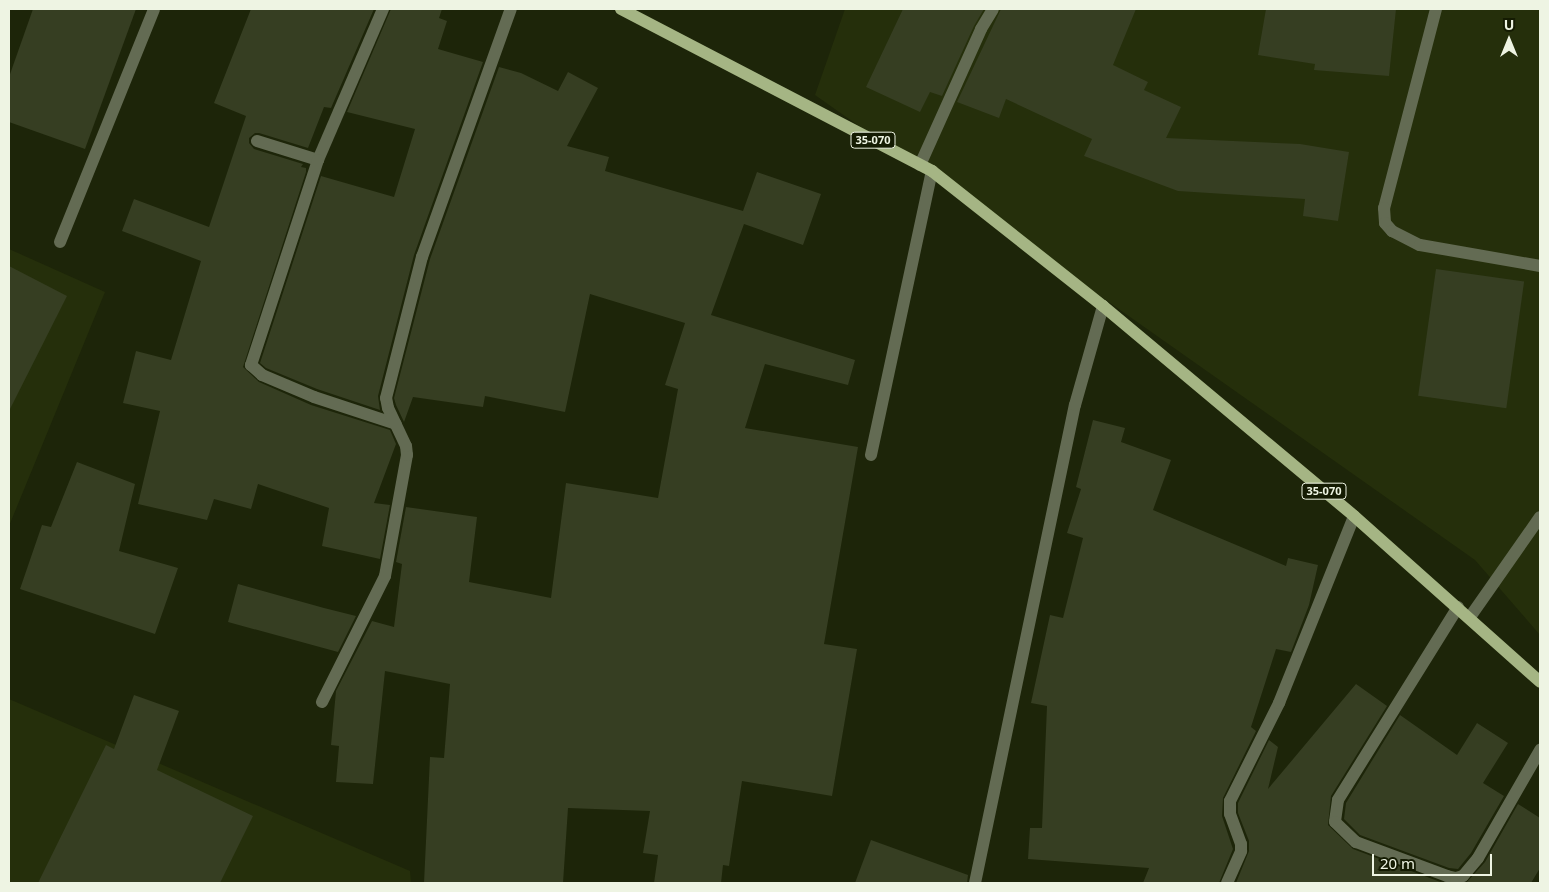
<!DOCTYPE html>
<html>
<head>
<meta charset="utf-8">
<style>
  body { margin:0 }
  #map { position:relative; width:1549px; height:892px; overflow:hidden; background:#1d2509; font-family:"Noto Sans",sans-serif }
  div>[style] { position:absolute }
  .built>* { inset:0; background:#252f0b }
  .building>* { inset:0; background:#363e22; transform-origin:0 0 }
  .lane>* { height:12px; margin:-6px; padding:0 6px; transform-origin:6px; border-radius:6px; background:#636b53 }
  .street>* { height:12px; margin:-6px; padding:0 6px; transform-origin:6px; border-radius:6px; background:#636b53 }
  .primary>* { height:12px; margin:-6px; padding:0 6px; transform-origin:6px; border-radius:6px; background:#a5b584 }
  span { translate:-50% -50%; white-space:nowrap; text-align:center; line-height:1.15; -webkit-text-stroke:4.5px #141b02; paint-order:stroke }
  .shield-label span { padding:1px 4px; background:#141b02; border:1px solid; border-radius:4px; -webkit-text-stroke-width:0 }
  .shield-label { font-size:11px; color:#eef4e3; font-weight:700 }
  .frame { position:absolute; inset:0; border:10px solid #eef4e3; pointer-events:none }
  .north { position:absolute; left:1484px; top:15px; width:50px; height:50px; -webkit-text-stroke:4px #141b02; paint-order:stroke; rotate:0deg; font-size:14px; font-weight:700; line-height:20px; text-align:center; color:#eef4e3 }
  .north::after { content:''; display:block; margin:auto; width:18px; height:22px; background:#eef4e3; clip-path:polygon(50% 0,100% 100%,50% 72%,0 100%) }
  .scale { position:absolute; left:1372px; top:854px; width:120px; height:22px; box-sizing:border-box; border:2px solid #eef4e3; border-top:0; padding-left:6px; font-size:15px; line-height:18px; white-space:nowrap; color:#eef4e3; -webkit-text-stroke:4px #141b02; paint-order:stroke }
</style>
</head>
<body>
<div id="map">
  <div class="built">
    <i style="clip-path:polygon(845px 9px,1540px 9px,1540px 635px,1475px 560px,815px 95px)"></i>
    <i style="clip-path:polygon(9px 249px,105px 292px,9px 526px)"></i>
    <i style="clip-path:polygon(9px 699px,410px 871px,411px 883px,9px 883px)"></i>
  </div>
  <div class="building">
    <i style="clip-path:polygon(33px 9px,136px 9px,85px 149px,9px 122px,9px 77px)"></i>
    <i style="clip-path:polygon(251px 9px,374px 9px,331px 108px,324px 107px,308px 148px,259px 133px,255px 133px,249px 138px,249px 143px,254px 149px,303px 164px,301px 167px,306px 168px,306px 172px,243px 367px,259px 382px,311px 405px,390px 430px,396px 444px,374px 503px,390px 505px,380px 559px,322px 546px,329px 508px,258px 484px,251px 509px,214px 499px,207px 520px,138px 504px,160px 411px,123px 403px,136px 351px,171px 360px,201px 261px,122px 231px,134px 199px,209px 227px,246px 116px,214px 103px)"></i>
    <i style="clip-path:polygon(391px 9px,442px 9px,439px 18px,447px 21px,438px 49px,483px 62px,414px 255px,378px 396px,380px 410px,317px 389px,266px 368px,260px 363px,321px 176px,394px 197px,415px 129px,347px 112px)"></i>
    <i style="clip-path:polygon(903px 9px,984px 9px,974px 26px,942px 96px,930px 92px,920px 112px,866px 87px)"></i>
    <i style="clip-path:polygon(1001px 9px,1136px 9px,1113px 65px,1148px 82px,1144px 90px,1181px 107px,1166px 138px,1300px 144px,1349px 152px,1338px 221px,1303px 216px,1305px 199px,1178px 191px,1084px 156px,1092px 139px,1006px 99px,999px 118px,957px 102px)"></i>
    <i style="clip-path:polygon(1266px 9px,1396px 9px,1389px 76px,1314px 70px,1315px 64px,1258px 55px)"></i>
    <i style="clip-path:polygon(499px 67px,521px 73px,558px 91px,568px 72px,598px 88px,567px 146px,609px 157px,605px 171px,743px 211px,757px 172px,821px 194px,803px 245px,744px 224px,711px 315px,855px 360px,848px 385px,765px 364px,745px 428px,858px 447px,824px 644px,857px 649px,832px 796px,742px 781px,729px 866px,723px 865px,721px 883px,654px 883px,658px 855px,643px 853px,650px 811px,568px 808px,563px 883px,424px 883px,430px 757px,444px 758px,450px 684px,385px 671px,373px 784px,336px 782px,339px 746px,331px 745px,336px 691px,372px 621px,394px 627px,402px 564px,396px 562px,406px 507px,477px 517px,469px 582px,551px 598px,566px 483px,658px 498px,678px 389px,665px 385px,685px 323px,590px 294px,565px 412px,485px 396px,483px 407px,413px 397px,404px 422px,396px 405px,394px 398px,430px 259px)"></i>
    <i style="clip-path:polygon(9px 266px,67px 296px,9px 411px)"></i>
    <i style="left:1436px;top:269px;width:89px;height:128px;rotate:8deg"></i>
    <i style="clip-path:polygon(1093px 420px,1125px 428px,1121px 442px,1171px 460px,1153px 510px,1286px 566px,1288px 558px,1318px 565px,1309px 605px,1291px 652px,1276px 649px,1251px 727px,1256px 731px,1223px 798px,1222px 816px,1233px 849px,1219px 883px,1143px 883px,1149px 868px,1028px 859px,1030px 828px,1042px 828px,1047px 706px,1031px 703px,1050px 615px,1063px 618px,1083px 538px,1067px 533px,1081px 489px,1076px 487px)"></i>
    <i style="clip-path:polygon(77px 462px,135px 484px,119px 551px,178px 568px,155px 634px,20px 589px,42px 525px,51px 527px)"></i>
    <i style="clip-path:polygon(238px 584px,324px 608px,356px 616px,338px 652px,228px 622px)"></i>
    <i style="clip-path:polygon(1356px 684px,1387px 706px,1331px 796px,1328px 825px,1353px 849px,1443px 883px,1236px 883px,1249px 851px,1249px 841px,1238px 813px,1238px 803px,1269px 740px,1278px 747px,1268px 789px)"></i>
    <i style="clip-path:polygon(134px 695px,179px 711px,157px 770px,253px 816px,220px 883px,38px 883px,106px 745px,114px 749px)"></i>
    <i style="clip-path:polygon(1400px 715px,1457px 755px,1477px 723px,1508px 743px,1483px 783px,1504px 796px,1471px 853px,1458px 869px,1449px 868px,1360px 835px,1344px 819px,1346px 803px)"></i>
    <i style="clip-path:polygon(1518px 804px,1540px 818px,1540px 868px,1531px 883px,1466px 883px,1485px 862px)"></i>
    <i style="clip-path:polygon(871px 840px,968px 875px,967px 883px,855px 883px)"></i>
  </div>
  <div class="lane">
    <i style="left:1436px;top:9px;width:206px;rotate:104.6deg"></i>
    <i style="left:1384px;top:208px;width:15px;rotate:86deg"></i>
    <i style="left:1385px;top:223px;width:11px;rotate:49deg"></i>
    <i style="left:1392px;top:231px;width:31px;rotate:27deg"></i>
    <i style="left:1420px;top:245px;width:122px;rotate:9.9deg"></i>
    <i style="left:920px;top:165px;width:149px;rotate:-65.8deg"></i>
    <i style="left:981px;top:29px;width:23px;rotate:-59deg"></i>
    <i style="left:60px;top:242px;width:251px;rotate:-68deg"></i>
    <i style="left:871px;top:455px;width:290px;rotate:-77.9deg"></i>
    <i style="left:1470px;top:617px;width:122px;rotate:-55deg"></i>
  </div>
  <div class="street">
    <i style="left:257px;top:141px;width:64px;rotate:17.3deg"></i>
    <i style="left:318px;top:160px;width:164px;rotate:-66.7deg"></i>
    <i style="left:318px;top:160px;width:216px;rotate:108.1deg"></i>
    <i style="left:251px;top:365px;width:15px;rotate:42deg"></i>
    <i style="left:262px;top:375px;width:56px;rotate:22.9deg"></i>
    <i style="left:314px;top:397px;width:86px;rotate:18.2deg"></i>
    <i style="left:1458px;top:607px;width:227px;rotate:121.9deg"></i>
    <i style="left:1338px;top:800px;width:22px;rotate:98deg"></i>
    <i style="left:1335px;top:822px;width:29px;rotate:44deg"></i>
    <i style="left:1356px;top:842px;width:97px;rotate:20.5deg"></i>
    <i style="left:1447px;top:876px;width:9px;rotate:13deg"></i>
    <i style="left:1456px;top:878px;width:7px;rotate:-16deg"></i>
    <i style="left:1463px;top:876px;width:23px;rotate:-50deg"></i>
    <i style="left:1478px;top:858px;width:125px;rotate:-60.1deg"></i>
    <i style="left:322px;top:702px;width:141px;rotate:-63.4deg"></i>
    <i style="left:385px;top:576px;width:123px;rotate:-79.7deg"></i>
    <i style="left:407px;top:455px;width:9px;rotate:-96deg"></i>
    <i style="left:406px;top:446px;width:42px;rotate:-115.3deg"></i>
    <i style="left:388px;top:408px;width:10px;rotate:-101deg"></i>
    <i style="left:386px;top:398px;width:146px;rotate:-75.7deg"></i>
    <i style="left:422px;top:257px;width:263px;rotate:-70.3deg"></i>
    <i style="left:975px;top:883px;width:488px;rotate:-78.2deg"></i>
    <i style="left:1075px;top:405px;width:103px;rotate:-74.2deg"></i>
    <i style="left:1227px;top:883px;width:35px;rotate:-66deg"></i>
    <i style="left:1241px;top:851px;width:7px;rotate:-90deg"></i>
    <i style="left:1241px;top:844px;width:32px;rotate:-110deg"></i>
    <i style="left:1230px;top:814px;width:13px;rotate:-90deg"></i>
    <i style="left:1230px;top:801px;width:110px;rotate:-63.4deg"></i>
    <i style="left:1279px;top:703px;width:201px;rotate:-68.1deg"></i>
  </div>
  <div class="primary">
    <i style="left:621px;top:9px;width:351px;rotate:27.5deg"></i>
    <i style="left:932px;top:171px;width:218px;rotate:38.3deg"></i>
    <i style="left:1103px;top:306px;width:327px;rotate:39.9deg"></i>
    <i style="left:1354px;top:516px;width:249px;rotate:41.7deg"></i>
  </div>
  <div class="shield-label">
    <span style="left:873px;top:140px">35-070</span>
    <span style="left:1324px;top:491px">35-070</span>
  </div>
  <div class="frame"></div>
  <div class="north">U</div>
  <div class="scale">20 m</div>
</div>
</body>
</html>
